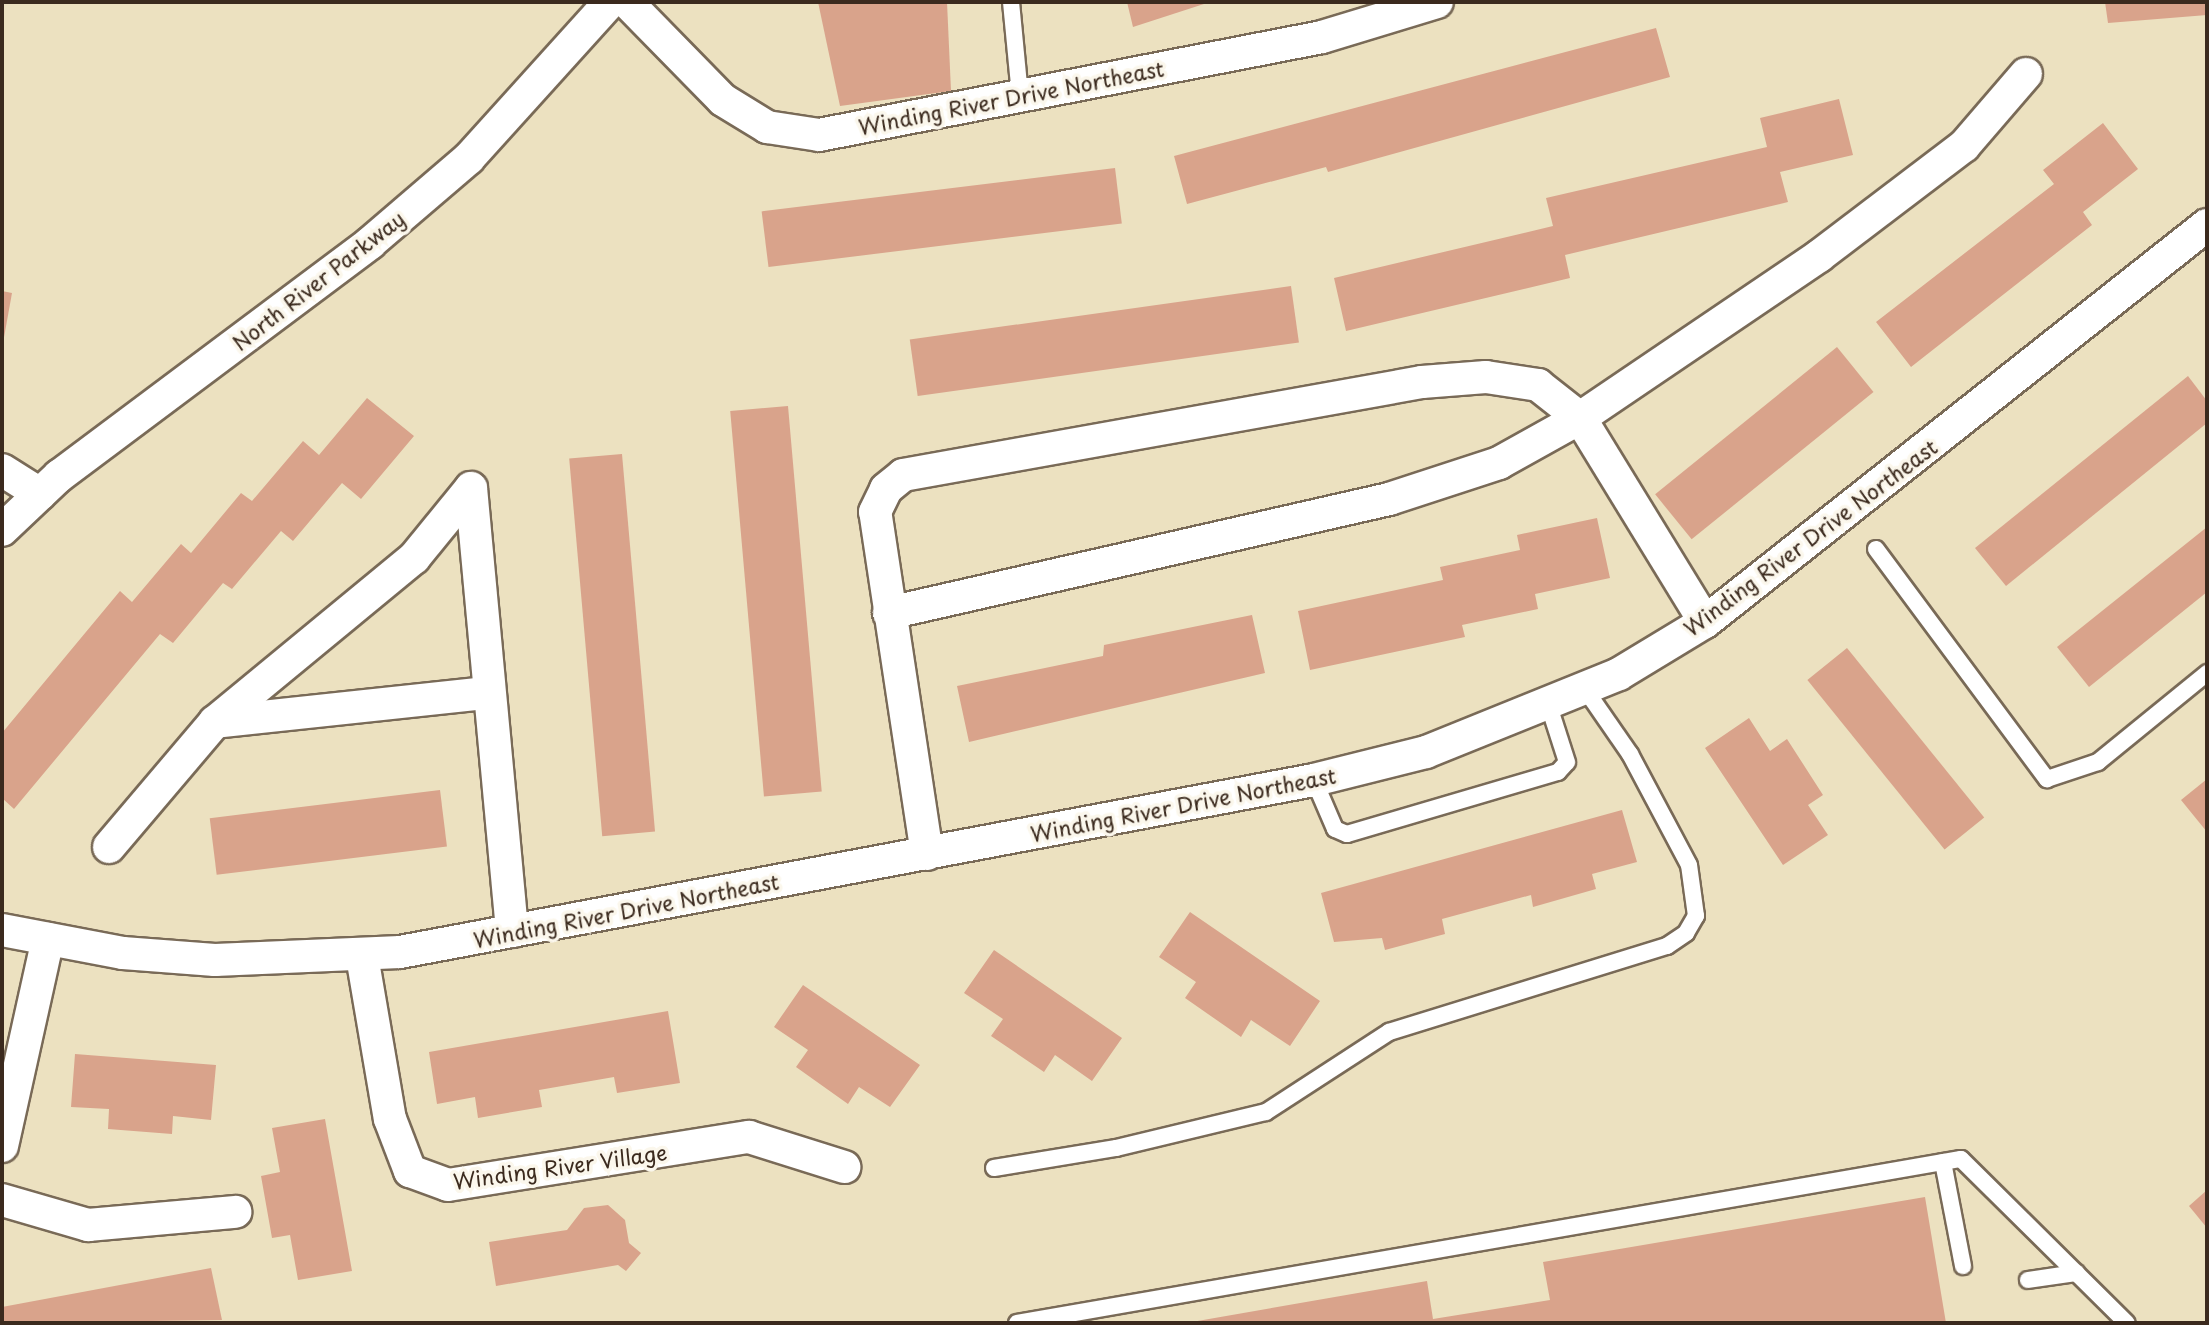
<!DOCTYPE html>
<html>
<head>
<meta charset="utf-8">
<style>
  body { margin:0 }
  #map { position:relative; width:2209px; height:1325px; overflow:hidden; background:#ece1c0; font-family:"Playpen Sans",sans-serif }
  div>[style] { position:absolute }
  .building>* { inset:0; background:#d9a38b; transform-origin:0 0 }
  .roads { filter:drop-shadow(2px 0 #796a57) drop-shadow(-2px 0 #796a57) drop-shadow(0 2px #796a57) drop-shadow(0 -2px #796a57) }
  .lane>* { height:16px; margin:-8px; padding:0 8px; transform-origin:8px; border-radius:8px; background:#fff }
  .street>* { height:32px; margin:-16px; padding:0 16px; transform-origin:16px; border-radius:16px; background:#fff }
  span { translate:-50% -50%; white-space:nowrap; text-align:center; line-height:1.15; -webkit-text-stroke:7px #fbf7ec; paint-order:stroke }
  .street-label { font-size:21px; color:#3b2a1e }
  .frame { position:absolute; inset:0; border:4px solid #3b2a1e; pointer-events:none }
</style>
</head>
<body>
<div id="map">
  <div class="building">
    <i style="clip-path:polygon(818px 2px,947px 2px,951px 91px,840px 106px)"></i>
    <i style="clip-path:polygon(1127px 2px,1207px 2px,1207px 3px,1133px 27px)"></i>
    <i style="clip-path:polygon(2105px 2px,2207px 2px,2207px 15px,2108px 23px)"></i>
    <i style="clip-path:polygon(1656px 28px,1670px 77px,1328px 172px,1326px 167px,1187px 204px,1174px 156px)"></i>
    <i style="clip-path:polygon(1839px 99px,1853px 155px,1780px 172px,1788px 202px,1565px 255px,1570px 278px,1346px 331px,1334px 278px,1553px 226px,1546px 198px,1767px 147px,1760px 118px)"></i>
    <i style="clip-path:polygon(2103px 123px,2138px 169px,2083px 212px,2092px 225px,1911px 367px,1876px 322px,2054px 184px,2043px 170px)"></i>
    <i style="left:1115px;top:168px;width:56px;height:356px;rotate:83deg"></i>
    <i style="left:1291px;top:286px;width:57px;height:385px;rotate:82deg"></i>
    <i style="clip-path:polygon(2px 291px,12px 293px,3px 343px,2px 343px)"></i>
    <i style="left:1837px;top:347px;width:58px;height:234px;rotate:51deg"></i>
    <i style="clip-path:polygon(2188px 376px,2207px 401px,2207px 423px,2006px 586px,1975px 548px)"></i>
    <i style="clip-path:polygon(367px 398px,414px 436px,361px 499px,342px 483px,293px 541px,281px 531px,232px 589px,223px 583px,173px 643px,160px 634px,14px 809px,2px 798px,2px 733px,120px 591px,132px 602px,181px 544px,191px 553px,241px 493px,252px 501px,303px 441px,319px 455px)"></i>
    <i style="left:788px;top:406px;width:387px;height:58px;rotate:85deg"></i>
    <i style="left:622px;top:454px;width:379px;height:53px;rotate:85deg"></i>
    <i style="clip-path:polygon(1597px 518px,1610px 578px,1535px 594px,1538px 609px,1462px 625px,1465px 637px,1310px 670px,1298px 611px,1443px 580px,1440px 567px,1520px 550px,1517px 535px)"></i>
    <i style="clip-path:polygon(2207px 527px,2207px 592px,2089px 687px,2057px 647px)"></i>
    <i style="clip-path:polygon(1252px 615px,1265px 673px,969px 742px,957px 686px,1103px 656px,1104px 645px)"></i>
    <i style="left:1847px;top:648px;width:218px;height:51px;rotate:51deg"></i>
    <i style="clip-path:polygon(1749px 718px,1770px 751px,1787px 739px,1823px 795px,1808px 805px,1828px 835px,1783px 865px,1705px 748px)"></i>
    <i style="clip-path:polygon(2207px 779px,2207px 832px,2181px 800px)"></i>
    <i style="left:440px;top:790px;width:57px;height:232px;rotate:83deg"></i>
    <i style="clip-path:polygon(1622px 810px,1637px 862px,1592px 874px,1596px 889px,1533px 907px,1531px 895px,1442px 919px,1445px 934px,1385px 950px,1382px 938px,1334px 942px,1321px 893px)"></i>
    <i style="clip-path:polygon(1190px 912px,1320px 1001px,1290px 1046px,1251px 1020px,1241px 1037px,1185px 998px,1196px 982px,1159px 957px)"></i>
    <i style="clip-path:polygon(994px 950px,1122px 1038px,1092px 1081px,1055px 1055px,1044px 1072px,991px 1036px,1003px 1019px,964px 993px)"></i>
    <i style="clip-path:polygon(803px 985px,920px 1065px,890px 1107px,859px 1087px,848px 1104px,796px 1067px,808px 1050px,774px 1027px)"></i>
    <i style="clip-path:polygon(668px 1011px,680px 1083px,617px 1093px,614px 1077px,539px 1090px,542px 1107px,478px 1118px,475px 1097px,437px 1104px,429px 1052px)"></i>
    <i style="clip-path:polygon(75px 1054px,216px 1065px,211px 1120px,173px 1116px,172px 1134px,108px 1129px,109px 1109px,71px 1107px)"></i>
    <i style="clip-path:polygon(325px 1119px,352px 1271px,298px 1280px,290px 1235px,272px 1238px,261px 1176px,280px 1172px,272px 1128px)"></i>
    <i style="clip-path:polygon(2207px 1190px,2207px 1228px,2189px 1206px)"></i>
    <i style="clip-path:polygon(1925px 1197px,1946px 1323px,1186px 1323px,1427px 1281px,1433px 1319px,1550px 1300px,1543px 1262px)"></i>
    <i style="clip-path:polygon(608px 1205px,625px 1220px,629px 1243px,641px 1253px,626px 1271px,618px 1265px,496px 1286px,489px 1242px,567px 1230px,584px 1208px)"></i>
    <i style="clip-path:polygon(211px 1268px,222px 1320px,2px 1323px,2px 1307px)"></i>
  </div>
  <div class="roads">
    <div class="lane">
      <i style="left:1011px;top:2px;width:93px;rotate:84.5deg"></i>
      <i style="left:1876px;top:549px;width:287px;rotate:53.4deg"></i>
      <i style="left:2047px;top:779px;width:54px;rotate:-18.4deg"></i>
      <i style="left:2098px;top:762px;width:141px;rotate:-39.2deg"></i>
      <i style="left:1314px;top:780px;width:53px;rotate:66.8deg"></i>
      <i style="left:1335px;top:829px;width:13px;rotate:23deg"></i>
      <i style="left:1347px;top:834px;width:220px;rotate:-16.4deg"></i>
      <i style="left:1558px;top:772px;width:13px;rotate:-48deg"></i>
      <i style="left:1567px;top:762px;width:59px;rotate:-107.8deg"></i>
      <i style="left:1943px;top:1162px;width:106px;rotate:79.1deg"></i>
      <i style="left:994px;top:1168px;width:124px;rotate:-9.3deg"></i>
      <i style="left:1116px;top:1148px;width:154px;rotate:-13.5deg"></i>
      <i style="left:1266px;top:1112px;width:147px;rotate:-33deg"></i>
      <i style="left:1389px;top:1032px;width:291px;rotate:-17.2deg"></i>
      <i style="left:1667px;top:946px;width:23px;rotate:-34deg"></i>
      <i style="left:1686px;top:933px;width:20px;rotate:-60deg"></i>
      <i style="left:1696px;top:916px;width:51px;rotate:-97.8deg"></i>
      <i style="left:1689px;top:865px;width:126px;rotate:-118deg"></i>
      <i style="left:1630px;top:754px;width:79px;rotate:-124.7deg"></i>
      <i style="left:2028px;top:1280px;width:49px;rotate:-8.3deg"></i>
      <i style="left:1017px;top:1323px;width:958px;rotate:-9.86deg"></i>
      <i style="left:1961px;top:1159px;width:233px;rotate:44.7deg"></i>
    </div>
    <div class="street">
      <i style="left:627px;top:2px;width:137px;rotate:45.6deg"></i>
      <i style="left:723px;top:100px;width:52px;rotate:31.5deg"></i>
      <i style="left:767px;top:127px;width:53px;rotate:8.7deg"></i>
      <i style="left:819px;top:135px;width:512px;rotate:-11.02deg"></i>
      <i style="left:1322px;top:37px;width:120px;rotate:-16.9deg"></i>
      <i style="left:2px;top:470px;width:45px;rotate:32.3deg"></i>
      <i style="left:2px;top:530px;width:79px;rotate:-43.5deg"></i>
      <i style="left:59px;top:476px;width:389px;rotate:-36.8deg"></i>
      <i style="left:370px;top:243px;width:130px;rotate:-40.6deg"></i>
      <i style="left:469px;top:158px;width:210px;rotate:-47.9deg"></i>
      <i style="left:889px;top:613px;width:513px;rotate:-12.84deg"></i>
      <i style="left:1389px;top:499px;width:116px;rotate:-18.1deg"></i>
      <i style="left:1499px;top:463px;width:93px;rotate:-29.1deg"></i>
      <i style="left:1580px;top:418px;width:289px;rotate:-34.1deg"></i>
      <i style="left:1819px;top:256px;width:182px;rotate:-37.2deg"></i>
      <i style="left:1964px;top:146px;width:95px;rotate:-49.3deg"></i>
      <i style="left:215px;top:722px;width:274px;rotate:-6.1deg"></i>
      <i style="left:109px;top:847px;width:164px;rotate:-49.7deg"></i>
      <i style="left:215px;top:722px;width:258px;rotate:-39.5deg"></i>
      <i style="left:414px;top:558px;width:90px;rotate:-50.8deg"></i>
      <i style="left:471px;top:488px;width:445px;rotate:84.7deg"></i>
      <i style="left:927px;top:854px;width:346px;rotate:-98.6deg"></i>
      <i style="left:875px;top:512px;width:25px;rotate:-64deg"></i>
      <i style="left:886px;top:489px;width:22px;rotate:-39deg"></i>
      <i style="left:903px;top:475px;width:527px;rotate:-10.16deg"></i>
      <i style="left:1422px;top:382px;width:64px;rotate:-4.5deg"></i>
      <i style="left:1486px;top:377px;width:53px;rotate:8.7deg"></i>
      <i style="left:1538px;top:385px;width:53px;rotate:38.2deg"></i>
      <i style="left:1580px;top:418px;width:239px;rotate:58.5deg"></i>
      <i style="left:2px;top:930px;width:123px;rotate:10.8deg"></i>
      <i style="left:123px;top:953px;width:92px;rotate:4.4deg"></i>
      <i style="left:215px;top:960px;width:185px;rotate:-2.5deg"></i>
      <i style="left:400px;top:952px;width:930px;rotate:-10.66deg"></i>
      <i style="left:1314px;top:780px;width:115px;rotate:-14deg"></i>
      <i style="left:1426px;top:752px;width:208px;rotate:-22deg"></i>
      <i style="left:1619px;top:674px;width:100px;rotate:-31.2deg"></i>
      <i style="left:1705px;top:622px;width:640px;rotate:-38.34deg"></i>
      <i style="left:362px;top:956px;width:165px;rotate:80.3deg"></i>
      <i style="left:390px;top:1119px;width:56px;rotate:69deg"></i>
      <i style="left:410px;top:1171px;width:40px;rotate:20.2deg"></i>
      <i style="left:448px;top:1185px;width:305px;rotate:-9.1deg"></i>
      <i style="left:749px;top:1137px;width:100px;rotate:17.5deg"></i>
      <i style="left:2px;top:1146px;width:212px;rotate:-77.5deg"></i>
      <i style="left:2px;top:1200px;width:90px;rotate:16.2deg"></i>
      <i style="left:88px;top:1225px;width:148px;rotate:-5.1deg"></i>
    </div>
  </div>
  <div class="street-label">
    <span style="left:1011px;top:97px;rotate:-11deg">Winding River Drive Northeast</span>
    <span style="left:318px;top:280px;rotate:-38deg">North River Parkway</span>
    <span style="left:1810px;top:537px;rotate:-37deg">Winding River Drive Northeast</span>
    <span style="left:1183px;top:804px;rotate:-11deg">Winding River Drive Northeast</span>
    <span style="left:626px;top:910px;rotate:-11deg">Winding River Drive Northeast</span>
    <span style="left:560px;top:1166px;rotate:-8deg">Winding River Village</span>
  </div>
  <div class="frame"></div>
</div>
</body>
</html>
